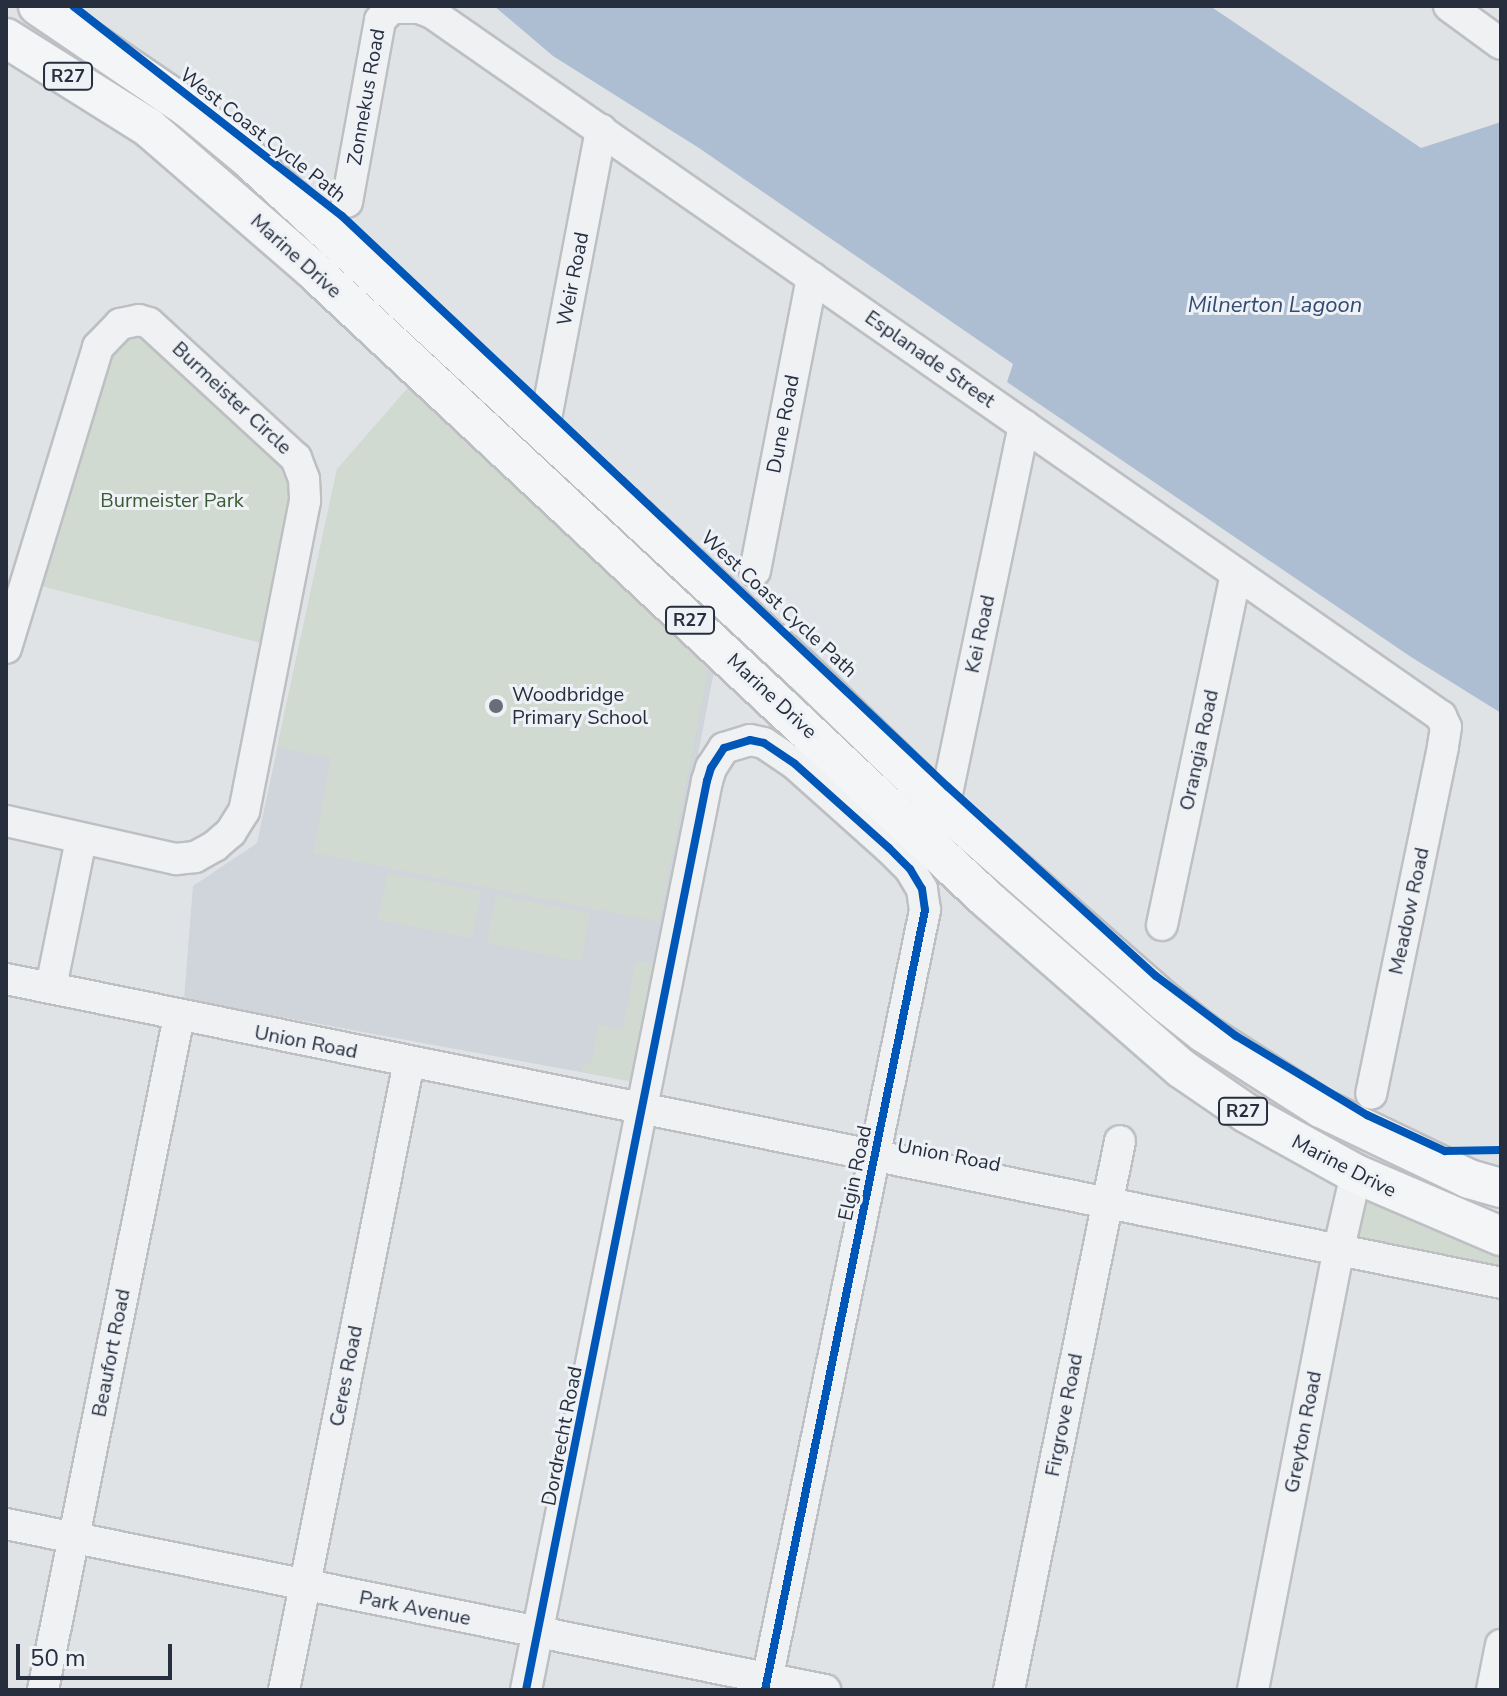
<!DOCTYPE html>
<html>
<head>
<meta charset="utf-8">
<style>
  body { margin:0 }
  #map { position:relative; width:1507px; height:1696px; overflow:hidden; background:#e0e3e6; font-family:"Nunito Sans",sans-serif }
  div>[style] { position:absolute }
  .built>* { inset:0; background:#d0d4db }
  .green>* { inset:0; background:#d0dad1; transform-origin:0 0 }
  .water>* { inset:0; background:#aebed2 }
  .roads { filter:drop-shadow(2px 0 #bdbfc3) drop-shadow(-2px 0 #bdbfc3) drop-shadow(0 2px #bdbfc3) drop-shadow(0 -2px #bdbfc3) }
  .minor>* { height:30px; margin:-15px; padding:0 15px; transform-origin:15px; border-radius:15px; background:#f0f1f2 }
  .major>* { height:38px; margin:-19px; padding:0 19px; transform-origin:19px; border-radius:19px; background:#f4f5f6 }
  .cycleway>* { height:8px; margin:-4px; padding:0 4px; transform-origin:4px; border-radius:4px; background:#0057b8 }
  .dots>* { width:22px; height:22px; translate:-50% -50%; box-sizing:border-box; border:4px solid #eef1f5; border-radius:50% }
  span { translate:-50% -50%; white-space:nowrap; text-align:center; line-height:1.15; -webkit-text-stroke:6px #eef1f5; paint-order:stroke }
  .shield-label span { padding:2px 6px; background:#eef1f5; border:2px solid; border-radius:6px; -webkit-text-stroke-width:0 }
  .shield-label { font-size:18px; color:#272f3f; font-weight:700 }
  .street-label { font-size:20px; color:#272f3f }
  .park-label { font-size:20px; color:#3a5b34 }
  .poi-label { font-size:20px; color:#272f3f }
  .left { translate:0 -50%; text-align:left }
  .water-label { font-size:22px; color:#314b73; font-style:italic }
  .frame { position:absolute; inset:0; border:8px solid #272f3f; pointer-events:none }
  .scale { position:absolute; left:16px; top:1644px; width:156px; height:36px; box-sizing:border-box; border:4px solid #272f3f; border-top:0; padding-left:10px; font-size:24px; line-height:28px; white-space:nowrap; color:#272f3f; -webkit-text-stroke:6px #eef1f5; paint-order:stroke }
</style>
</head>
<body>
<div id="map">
  <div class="built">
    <i style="clip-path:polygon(337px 469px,715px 666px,635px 1082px,184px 999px,193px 886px,257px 843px)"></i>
  </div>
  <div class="green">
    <i style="clip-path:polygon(129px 320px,296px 458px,276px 647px,26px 582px,71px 433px)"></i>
    <i style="clip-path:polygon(412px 383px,710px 662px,659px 922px,313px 853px,331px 758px,277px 747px,337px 469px)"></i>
    <i style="left:387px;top:873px;width:96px;height:48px;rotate:11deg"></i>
    <i style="left:496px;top:895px;width:96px;height:49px;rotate:11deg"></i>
    <i style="clip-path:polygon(636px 961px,657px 965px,635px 1082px,582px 1072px,584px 1063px,591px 1064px,598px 1025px,623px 1029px)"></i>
    <i style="clip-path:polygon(1356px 1174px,1501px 1236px,1501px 1283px,1339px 1248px)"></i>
  </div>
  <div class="water">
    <i style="clip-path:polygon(494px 6px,1210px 6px,1421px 148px,1501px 122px,1501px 713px,1411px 657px,1007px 382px,1013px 364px,699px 148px,553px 56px)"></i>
  </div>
  <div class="roads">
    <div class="minor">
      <i style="left:1449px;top:6px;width:64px;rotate:36.2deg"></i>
      <i style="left:347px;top:202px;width:185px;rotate:-79.7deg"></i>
      <i style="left:380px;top:20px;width:17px;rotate:-45deg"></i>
      <i style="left:392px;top:8px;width:27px"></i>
      <i style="left:419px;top:8px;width:14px;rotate:21deg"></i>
      <i style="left:432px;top:13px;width:1230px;rotate:34.87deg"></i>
      <i style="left:1441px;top:716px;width:12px;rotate:66deg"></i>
      <i style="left:1446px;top:727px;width:20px;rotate:99deg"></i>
      <i style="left:1443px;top:747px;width:354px;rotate:101.7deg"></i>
      <i style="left:544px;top:429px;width:305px;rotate:-79.2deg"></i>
      <i style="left:755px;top:571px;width:299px;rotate:-79deg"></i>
      <i style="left:6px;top:648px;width:315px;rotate:-73deg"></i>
      <i style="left:98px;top:347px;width:32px;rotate:-46deg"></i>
      <i style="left:120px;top:324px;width:19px;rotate:-12deg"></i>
      <i style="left:139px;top:320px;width:10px;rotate:17deg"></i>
      <i style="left:149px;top:323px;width:200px;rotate:42.6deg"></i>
      <i style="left:296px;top:458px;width:22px;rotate:69deg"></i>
      <i style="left:304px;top:479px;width:22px;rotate:87deg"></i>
      <i style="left:305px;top:501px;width:316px;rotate:101.1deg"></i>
      <i style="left:244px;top:811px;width:25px;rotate:122deg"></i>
      <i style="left:231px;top:832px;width:21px;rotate:139deg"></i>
      <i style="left:215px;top:846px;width:23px;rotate:151deg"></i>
      <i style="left:195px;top:857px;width:19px;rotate:174deg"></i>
      <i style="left:176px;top:859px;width:174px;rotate:-167.4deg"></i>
      <i style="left:935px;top:824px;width:18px;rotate:-61deg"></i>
      <i style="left:944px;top:808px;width:391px;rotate:-78.2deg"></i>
      <i style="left:1162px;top:925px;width:359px;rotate:-78.1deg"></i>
      <i style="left:6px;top:979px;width:1526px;rotate:11.49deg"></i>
      <i style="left:51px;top:987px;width:150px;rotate:-78.5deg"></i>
      <i style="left:6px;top:1524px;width:836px;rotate:11.46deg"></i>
      <i style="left:43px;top:1690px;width:687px;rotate:-78.58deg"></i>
      <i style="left:284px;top:1690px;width:640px;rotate:-78.74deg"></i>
      <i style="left:526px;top:1690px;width:927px;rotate:-78.74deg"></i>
      <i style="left:707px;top:781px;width:14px;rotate:-73deg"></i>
      <i style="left:711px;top:768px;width:24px;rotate:-57deg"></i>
      <i style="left:724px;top:748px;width:27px;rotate:-17deg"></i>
      <i style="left:750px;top:740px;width:14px;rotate:12deg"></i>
      <i style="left:764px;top:743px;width:37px;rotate:34deg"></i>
      <i style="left:795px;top:764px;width:126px;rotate:41.8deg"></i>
      <i style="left:889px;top:848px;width:30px;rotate:45deg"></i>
      <i style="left:910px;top:869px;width:23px;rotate:59deg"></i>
      <i style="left:922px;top:889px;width:21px;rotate:82deg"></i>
      <i style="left:925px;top:910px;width:796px;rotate:101.59deg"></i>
      <i style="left:1009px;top:1690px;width:560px;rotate:-78.57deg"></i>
      <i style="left:1253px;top:1690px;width:450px;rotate:-79deg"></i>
      <i style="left:1339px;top:1248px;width:76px;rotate:-77.1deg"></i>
      <i style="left:1492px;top:1690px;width:46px;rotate:-78.7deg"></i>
    </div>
    <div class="major">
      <i style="left:38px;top:6px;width:181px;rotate:34.2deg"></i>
      <i style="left:188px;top:108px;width:78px;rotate:39.8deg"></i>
      <i style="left:248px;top:158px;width:759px;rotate:42.76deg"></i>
      <i style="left:805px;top:673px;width:194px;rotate:44.2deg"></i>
      <i style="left:944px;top:808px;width:295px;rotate:41.3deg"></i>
      <i style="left:1166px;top:1003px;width:48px;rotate:38.3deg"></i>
      <i style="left:1204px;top:1033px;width:139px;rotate:32.7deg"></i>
      <i style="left:1321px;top:1108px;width:164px;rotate:25.6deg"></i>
      <i style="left:1469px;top:1179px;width:33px;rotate:16deg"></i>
      <i style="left:6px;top:38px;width:168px;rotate:32.1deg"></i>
      <i style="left:148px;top:127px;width:220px;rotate:40.9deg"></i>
      <i style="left:314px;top:271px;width:922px;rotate:43.02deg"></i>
      <i style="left:988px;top:900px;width:257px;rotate:41.1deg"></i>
      <i style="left:1182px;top:1069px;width:78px;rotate:34.5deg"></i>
      <i style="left:1246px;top:1113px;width:126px;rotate:29deg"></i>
      <i style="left:1356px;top:1174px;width:158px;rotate:23.2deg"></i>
    </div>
  </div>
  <div class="cycleway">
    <i style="left:73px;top:6px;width:341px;rotate:38deg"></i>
    <i style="left:342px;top:216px;width:833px;rotate:43.3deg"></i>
    <i style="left:948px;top:787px;width:281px;rotate:42.3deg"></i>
    <i style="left:1156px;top:976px;width:100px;rotate:36.9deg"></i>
    <i style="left:1236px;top:1036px;width:153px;rotate:31.1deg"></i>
    <i style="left:1367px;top:1115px;width:86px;rotate:24.8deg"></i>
    <i style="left:1445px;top:1151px;width:56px;rotate:-1deg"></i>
    <i style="left:526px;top:1690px;width:927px;rotate:-78.74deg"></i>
    <i style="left:707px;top:781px;width:14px;rotate:-73deg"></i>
    <i style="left:711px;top:768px;width:24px;rotate:-57deg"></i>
    <i style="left:724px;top:748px;width:27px;rotate:-17deg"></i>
    <i style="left:750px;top:740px;width:14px;rotate:12deg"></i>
    <i style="left:764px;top:743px;width:37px;rotate:34deg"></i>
    <i style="left:795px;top:764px;width:126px;rotate:41.8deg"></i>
    <i style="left:889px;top:848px;width:30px;rotate:45deg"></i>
    <i style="left:910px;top:869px;width:23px;rotate:59deg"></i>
    <i style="left:922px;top:889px;width:21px;rotate:82deg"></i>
    <i style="left:925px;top:910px;width:796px;rotate:101.59deg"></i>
  </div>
  <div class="dots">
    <i style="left:496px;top:706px;background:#686e79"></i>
  </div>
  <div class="shield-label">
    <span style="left:68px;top:76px">R27</span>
    <span style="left:690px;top:620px">R27</span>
    <span style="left:1243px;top:1111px">R27</span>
  </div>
  <div class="street-label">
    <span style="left:366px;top:97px;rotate:-80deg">Zonnekus Road</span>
    <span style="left:263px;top:135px;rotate:38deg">West Coast Cycle Path</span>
    <span style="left:296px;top:256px;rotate:42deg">Marine Drive</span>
    <span style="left:573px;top:279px;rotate:-79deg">Weir Road</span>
    <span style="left:930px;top:359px;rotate:35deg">Esplanade Street</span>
    <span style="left:232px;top:398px;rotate:43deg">Burmeister Circle</span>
    <span style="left:783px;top:424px;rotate:-79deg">Dune Road</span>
    <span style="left:779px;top:604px;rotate:43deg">West Coast Cycle Path</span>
    <span style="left:980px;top:634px;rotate:-78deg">Kei Road</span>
    <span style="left:772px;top:696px;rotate:43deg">Marine Drive</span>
    <span style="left:1199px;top:750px;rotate:-78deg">Orangia Road</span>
    <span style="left:1409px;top:911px;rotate:-78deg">Meadow Road</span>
    <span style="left:306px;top:1042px;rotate:11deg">Union Road</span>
    <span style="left:949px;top:1155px;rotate:11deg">Union Road</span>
    <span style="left:1344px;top:1166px;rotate:27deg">Marine Drive</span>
    <span style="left:855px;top:1173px;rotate:-78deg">Elgin Road</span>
    <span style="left:111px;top:1353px;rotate:-79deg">Beaufort Road</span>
    <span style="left:346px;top:1376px;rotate:-79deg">Ceres Road</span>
    <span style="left:1064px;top:1415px;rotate:-79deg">Firgrove Road</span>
    <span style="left:1303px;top:1432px;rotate:-79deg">Greyton Road</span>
    <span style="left:562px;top:1436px;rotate:-79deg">Dordrecht Road</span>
    <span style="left:415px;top:1608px;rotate:11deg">Park Avenue</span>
  </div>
  <div class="park-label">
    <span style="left:172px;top:500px">Burmeister Park</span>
  </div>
  <div class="poi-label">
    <span class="left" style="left:512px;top:706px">Woodbridge<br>Primary School</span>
  </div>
  <div class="water-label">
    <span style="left:1275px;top:306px">Milnerton Lagoon</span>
  </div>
  <div class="frame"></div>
  <div class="scale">50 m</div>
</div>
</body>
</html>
